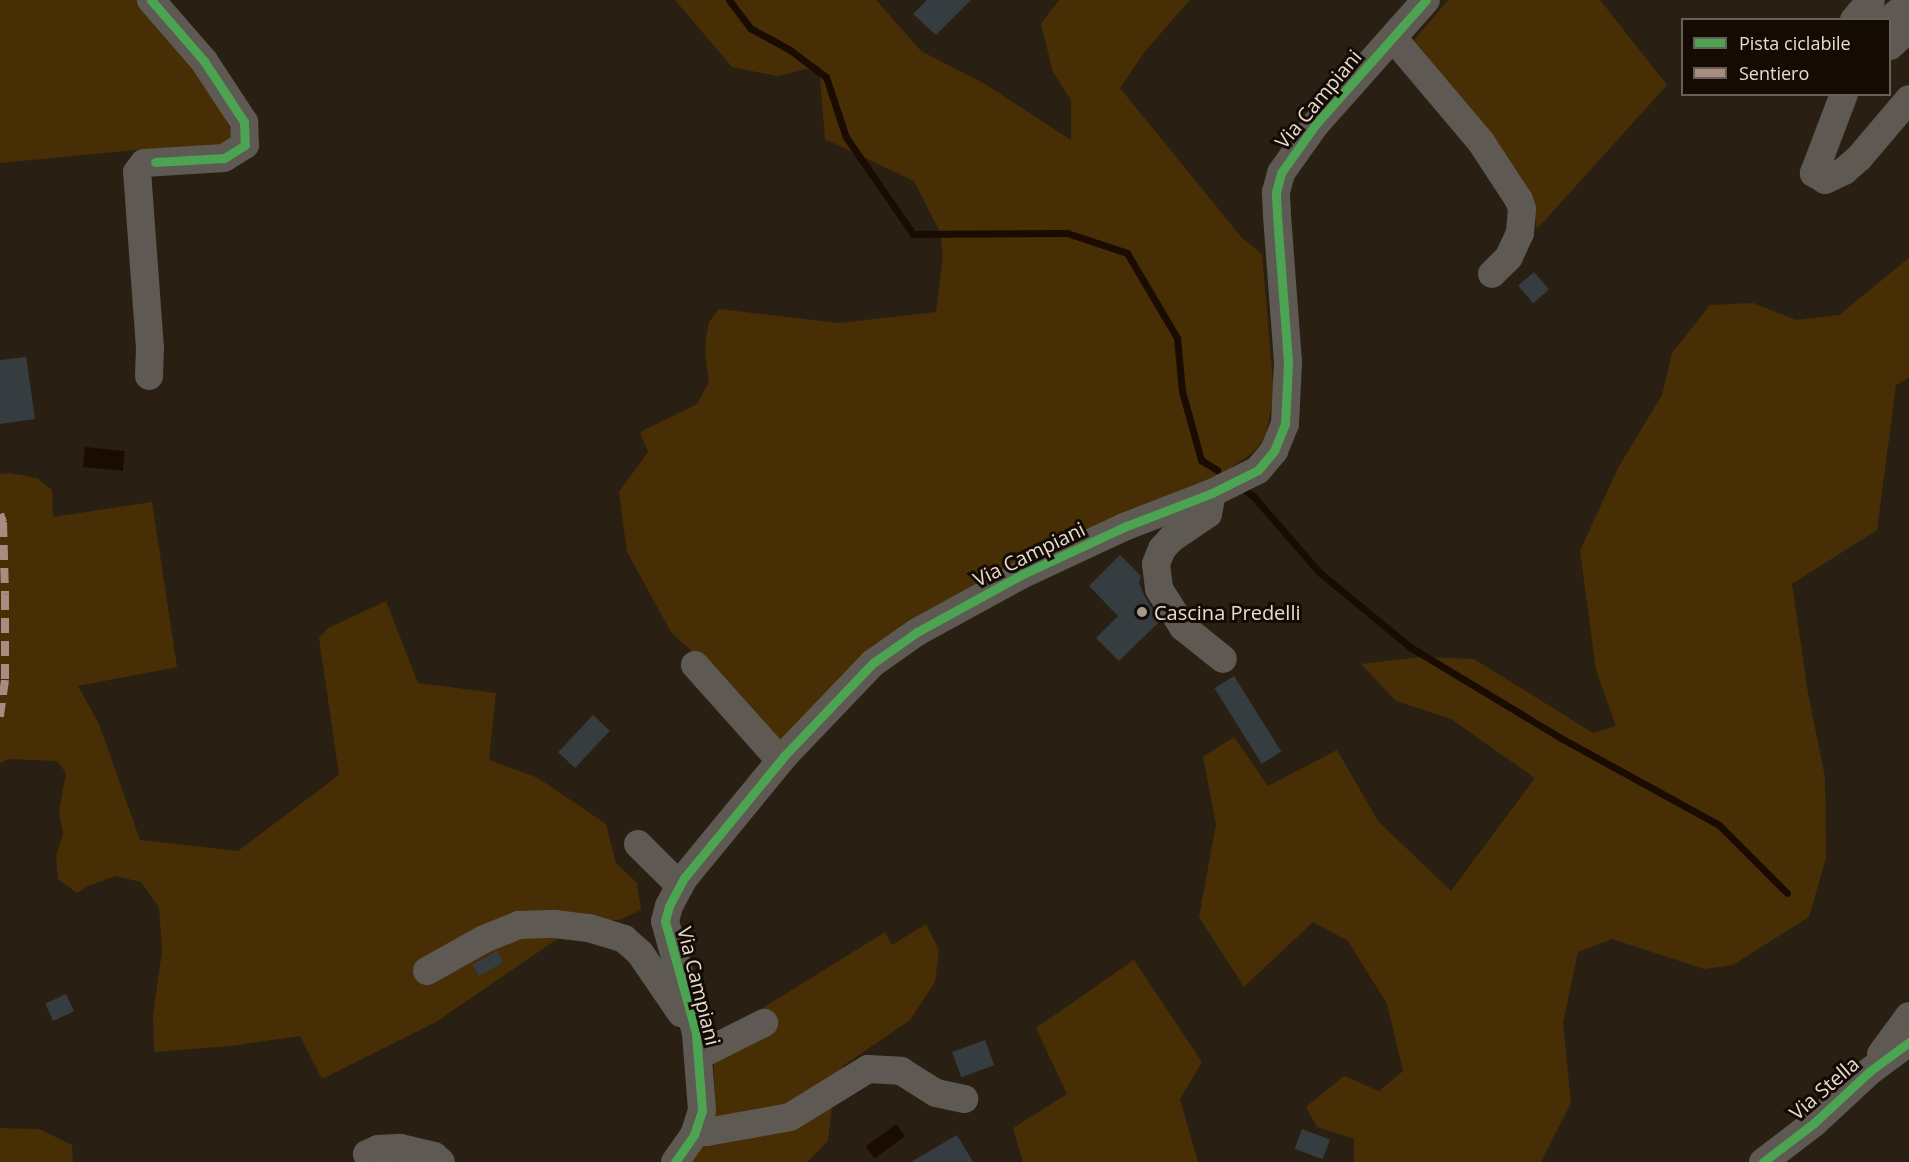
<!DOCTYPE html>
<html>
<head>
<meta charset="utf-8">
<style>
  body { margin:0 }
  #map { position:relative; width:1909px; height:1162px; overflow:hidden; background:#292013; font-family:"Open Sans",sans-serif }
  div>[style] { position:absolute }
  .green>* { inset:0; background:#472e05 }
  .water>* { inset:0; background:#1a0c02; transform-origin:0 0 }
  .stream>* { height:7px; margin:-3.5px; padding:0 3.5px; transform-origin:3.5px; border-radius:3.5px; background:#1a0c02 }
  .building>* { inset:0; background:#353d41; transform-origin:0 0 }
  .minor>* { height:28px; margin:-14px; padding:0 14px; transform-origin:14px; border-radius:14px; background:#5e5953 }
  .quiet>* { height:8px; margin-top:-4px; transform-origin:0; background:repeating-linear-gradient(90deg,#a88b81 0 15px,transparent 0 23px) }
  .cycleway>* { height:9px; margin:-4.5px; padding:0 4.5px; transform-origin:4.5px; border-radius:4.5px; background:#4ca352 }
  .dots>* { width:16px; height:16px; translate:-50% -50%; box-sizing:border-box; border:3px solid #140c04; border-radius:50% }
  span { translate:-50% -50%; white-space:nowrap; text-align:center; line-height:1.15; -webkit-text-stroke:6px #140c04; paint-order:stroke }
  .street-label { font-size:20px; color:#e7dccf }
  .poi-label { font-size:20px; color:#e7dccf }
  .left { translate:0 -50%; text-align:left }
  .legend { position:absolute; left:1681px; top:18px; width:210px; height:78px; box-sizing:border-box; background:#140c04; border:2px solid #685f55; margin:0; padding:8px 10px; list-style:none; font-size:18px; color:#e7dccf }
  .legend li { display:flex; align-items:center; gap:12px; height:30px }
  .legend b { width:30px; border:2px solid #685f55 }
</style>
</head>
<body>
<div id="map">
  <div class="green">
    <i style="clip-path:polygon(0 0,150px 0,220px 107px,234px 138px,216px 151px,146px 149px,0 163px)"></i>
    <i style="clip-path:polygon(675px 0,876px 0,921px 51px,985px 84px,1071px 140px,1071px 100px,1053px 72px,1041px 24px,1059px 0,1190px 0,1146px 50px,1120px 88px,1242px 238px,1262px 254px,1274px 394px,1265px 439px,1251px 454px,1225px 472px,1030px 559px,779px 748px,699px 658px,671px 632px,627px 552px,619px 492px,648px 452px,640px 432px,697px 404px,709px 382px,705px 355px,706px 338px,709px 322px,719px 309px,839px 323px,936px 312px,943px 256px,940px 232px,914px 181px,825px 139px,819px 66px,777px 76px,732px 67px)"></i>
    <i style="clip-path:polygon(1448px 0,1600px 0,1667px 85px,1537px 229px,1529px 191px,1412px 43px)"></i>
    <i style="clip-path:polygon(1909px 258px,1909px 378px,1896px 385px,1877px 530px,1792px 584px,1808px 693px,1825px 777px,1826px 858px,1809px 917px,1733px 965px,1704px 969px,1612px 939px,1578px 952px,1563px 1023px,1571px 1103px,1541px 1162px,1354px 1162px,1354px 1139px,1317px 1127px,1306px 1107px,1344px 1076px,1379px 1091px,1403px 1071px,1387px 1004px,1348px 941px,1313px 922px,1244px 987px,1199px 917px,1216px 824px,1203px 757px,1234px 737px,1268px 786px,1337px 750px,1378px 821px,1451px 891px,1535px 778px,1451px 719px,1396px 701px,1361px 664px,1421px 657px,1474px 659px,1593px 733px,1616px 726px,1596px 670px,1580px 551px,1618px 468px,1662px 395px,1672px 353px,1710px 305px,1753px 303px,1796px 320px,1839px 315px)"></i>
    <i style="clip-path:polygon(10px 473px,37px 478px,52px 490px,53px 517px,152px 502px,177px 667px,78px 686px,99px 724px,140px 840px,238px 851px,339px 775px,319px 638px,328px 628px,386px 601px,418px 683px,496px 693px,489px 760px,538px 778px,606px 824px,616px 863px,637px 883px,641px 910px,619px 920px,585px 920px,436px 1022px,322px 1079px,300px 1036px,230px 1046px,154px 1052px,153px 1015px,162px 951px,159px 907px,141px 882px,115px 876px,86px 887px,77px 893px,58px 879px,56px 856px,63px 834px,59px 811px,66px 773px,57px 761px,8px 759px,0 763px,0 474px)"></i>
    <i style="clip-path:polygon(926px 924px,939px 950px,935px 982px,910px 1020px,843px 1066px,832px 1105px,828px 1141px,807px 1162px,688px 1162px,715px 1108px,713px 1039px,885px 932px,892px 945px)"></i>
    <i style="clip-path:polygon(1134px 960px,1202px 1062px,1180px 1099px,1198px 1162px,1023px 1162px,1013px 1128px,1067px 1094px,1036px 1028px)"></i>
    <i style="clip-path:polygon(0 1128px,39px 1129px,72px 1145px,73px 1162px,0 1162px)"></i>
  </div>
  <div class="water">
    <i style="left:85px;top:447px;width:40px;height:20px;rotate:6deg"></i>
    <i style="left:896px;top:1124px;width:15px;height:38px;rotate:53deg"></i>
  </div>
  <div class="stream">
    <i style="left:729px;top:0;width:35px;rotate:53deg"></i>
    <i style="left:750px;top:28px;width:46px;rotate:28.8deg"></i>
    <i style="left:790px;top:50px;width:45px;rotate:36.9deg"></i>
    <i style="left:826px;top:77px;width:63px;rotate:71.6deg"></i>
    <i style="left:846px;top:137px;width:118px;rotate:55.4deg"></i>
    <i style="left:913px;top:234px;width:154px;rotate:-0.4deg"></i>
    <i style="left:1067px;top:233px;width:63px;rotate:18.4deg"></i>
    <i style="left:1127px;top:253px;width:99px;rotate:59.5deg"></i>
    <i style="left:1177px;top:338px;width:53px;rotate:84.6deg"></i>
    <i style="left:1182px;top:391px;width:72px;rotate:74.6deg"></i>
    <i style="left:1201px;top:460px;width:19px;rotate:32deg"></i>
    <i style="left:1246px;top:491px;width:10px;rotate:37deg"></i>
    <i style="left:1254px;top:497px;width:99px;rotate:49.1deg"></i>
    <i style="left:1319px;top:572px;width:118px;rotate:39.5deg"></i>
    <i style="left:1410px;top:647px;width:174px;rotate:31.1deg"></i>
    <i style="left:1559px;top:737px;width:183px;rotate:28.8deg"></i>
    <i style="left:1719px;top:825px;width:96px;rotate:45deg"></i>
  </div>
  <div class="building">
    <i style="clip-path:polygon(927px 0,971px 0,936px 35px,913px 14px)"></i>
    <i style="left:1534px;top:272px;width:23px;height:21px;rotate:49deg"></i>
    <i style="clip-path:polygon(26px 357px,35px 419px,0 424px,0 360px)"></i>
    <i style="clip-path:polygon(1120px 555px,1141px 576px,1139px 583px,1145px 597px,1160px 621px,1119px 661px,1096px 638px,1118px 616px,1089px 586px)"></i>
    <i style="left:1234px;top:676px;width:89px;height:23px;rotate:58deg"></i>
    <i style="left:593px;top:715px;width:23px;height:51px;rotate:43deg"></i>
    <i style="left:497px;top:951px;width:13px;height:28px;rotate:61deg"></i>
    <i style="left:66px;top:994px;width:19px;height:23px;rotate:65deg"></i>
    <i style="left:985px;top:1040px;width:27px;height:35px;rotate:70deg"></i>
    <i style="left:1302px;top:1129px;width:30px;height:21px;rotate:21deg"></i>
    <i style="clip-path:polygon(957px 1135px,973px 1162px,911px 1162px)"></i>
  </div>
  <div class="minor">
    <i style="left:1854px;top:20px;width:26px;rotate:-50deg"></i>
    <i style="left:1888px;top:20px;width:26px;rotate:-37deg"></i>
    <i style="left:1394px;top:39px;width:135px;rotate:49.8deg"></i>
    <i style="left:1481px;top:142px;width:69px;rotate:56.8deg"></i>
    <i style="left:1519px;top:200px;width:9px;rotate:72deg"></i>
    <i style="left:1522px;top:209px;width:24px;rotate:95deg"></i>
    <i style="left:1520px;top:233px;width:26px;rotate:115deg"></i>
    <i style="left:1509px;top:257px;width:24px;rotate:135deg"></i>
    <i style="left:1890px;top:46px;width:26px;rotate:-43deg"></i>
    <i style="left:1844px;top:94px;width:85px;rotate:110.8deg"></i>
    <i style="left:1814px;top:173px;width:13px;rotate:32deg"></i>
    <i style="left:1825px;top:180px;width:21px;rotate:-25deg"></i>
    <i style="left:1844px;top:171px;width:20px;rotate:-41deg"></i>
    <i style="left:1859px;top:158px;width:77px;rotate:-49.7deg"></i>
    <i style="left:149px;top:376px;width:28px;rotate:-88deg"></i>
    <i style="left:150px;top:348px;width:176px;rotate:-94.2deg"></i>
    <i style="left:137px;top:172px;width:11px;rotate:-52deg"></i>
    <i style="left:144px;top:163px;width:80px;rotate:-3.6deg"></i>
    <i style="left:224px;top:158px;width:25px;rotate:-32deg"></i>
    <i style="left:245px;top:145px;width:23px;rotate:-92deg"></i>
    <i style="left:244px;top:122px;width:73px;rotate:-123.3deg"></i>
    <i style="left:204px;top:61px;width:81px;rotate:-131deg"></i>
    <i style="left:1212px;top:493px;width:21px;rotate:101deg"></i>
    <i style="left:1208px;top:514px;width:45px;rotate:146deg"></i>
    <i style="left:1171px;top:539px;width:13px;rotate:132deg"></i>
    <i style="left:1162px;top:549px;width:16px;rotate:112deg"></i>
    <i style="left:1156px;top:564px;width:25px;rotate:83deg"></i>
    <i style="left:1159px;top:589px;width:45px;rotate:57.7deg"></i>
    <i style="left:1183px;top:627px;width:51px;rotate:38.7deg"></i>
    <i style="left:695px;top:665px;width:127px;rotate:48.2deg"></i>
    <i style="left:638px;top:844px;width:59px;rotate:45deg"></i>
    <i style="left:427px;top:971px;width:65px;rotate:-29.3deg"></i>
    <i style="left:484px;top:939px;width:38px;rotate:-22deg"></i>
    <i style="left:519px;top:925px;width:36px;rotate:-2deg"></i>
    <i style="left:555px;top:924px;width:34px;rotate:7deg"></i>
    <i style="left:589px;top:928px;width:37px;rotate:17deg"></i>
    <i style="left:624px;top:939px;width:21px;rotate:41deg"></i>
    <i style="left:640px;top:953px;width:73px;rotate:55.7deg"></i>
    <i style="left:1881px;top:1054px;width:47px;rotate:-53.6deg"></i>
    <i style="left:698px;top:1056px;width:74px;rotate:-26.6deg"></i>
    <i style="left:697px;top:1127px;width:11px;rotate:27deg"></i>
    <i style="left:707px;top:1132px;width:84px;rotate:-10.2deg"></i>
    <i style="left:790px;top:1117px;width:92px;rotate:-31.6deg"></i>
    <i style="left:868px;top:1069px;width:33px;rotate:3deg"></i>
    <i style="left:901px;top:1071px;width:41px;rotate:32.2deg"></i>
    <i style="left:936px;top:1093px;width:29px;rotate:12deg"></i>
    <i style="left:372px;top:1162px;width:9px;rotate:-122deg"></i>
    <i style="left:367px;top:1154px;width:12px;rotate:-24deg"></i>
    <i style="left:378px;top:1149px;width:22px;rotate:-3deg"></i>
    <i style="left:400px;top:1148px;width:35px;rotate:13deg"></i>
    <i style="left:434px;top:1156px;width:9px;rotate:41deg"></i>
    <i style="left:675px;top:1162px;width:33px;rotate:-55deg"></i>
    <i style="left:694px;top:1135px;width:26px;rotate:-72deg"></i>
    <i style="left:702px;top:1110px;width:77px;rotate:-94.5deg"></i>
    <i style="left:696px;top:1033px;width:116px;rotate:-105.5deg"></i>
    <i style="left:665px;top:921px;width:16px;rotate:-75deg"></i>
    <i style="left:669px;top:906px;width:32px;rotate:-62deg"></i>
    <i style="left:684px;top:878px;width:159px;rotate:-50.6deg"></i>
    <i style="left:785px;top:755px;width:127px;rotate:-46.3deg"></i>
    <i style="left:873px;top:663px;width:54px;rotate:-35.2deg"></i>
    <i style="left:917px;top:632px;width:119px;rotate:-28.7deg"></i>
    <i style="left:1021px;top:575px;width:114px;rotate:-25deg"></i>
    <i style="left:1124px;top:527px;width:94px;rotate:-21.1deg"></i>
    <i style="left:1212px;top:493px;width:51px;rotate:-26.6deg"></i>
    <i style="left:1258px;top:470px;width:25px;rotate:-50deg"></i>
    <i style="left:1274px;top:451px;width:29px;rotate:-68deg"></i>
    <i style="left:1285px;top:424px;width:62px;rotate:-87.2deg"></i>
    <i style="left:1288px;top:362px;width:148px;rotate:-94.3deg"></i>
    <i style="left:1277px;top:214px;width:22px;rotate:-93deg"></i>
    <i style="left:1276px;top:192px;width:20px;rotate:-75deg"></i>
    <i style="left:1281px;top:173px;width:59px;rotate:-54.7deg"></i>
    <i style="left:1315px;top:125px;width:167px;rotate:-48.4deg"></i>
    <i style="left:1763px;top:1162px;width:64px;rotate:-37.4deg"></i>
    <i style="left:1814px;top:1123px;width:76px;rotate:-42.9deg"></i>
    <i style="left:1870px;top:1071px;width:49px;rotate:-36.6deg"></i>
  </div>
  <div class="quiet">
    <i style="left:0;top:514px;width:9px;rotate:69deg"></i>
    <i style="left:3px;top:522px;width:73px;rotate:88.4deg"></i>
    <i style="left:5px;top:595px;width:85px;rotate:90deg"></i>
    <i style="left:5px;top:680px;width:37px;rotate:98deg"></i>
  </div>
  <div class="cycleway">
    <i style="left:151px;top:0;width:81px;rotate:49deg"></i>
    <i style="left:204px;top:61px;width:73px;rotate:56.7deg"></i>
    <i style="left:244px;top:122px;width:23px;rotate:88deg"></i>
    <i style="left:245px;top:145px;width:25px;rotate:148deg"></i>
    <i style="left:224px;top:158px;width:69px;rotate:176.7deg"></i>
    <i style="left:675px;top:1162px;width:33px;rotate:-55deg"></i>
    <i style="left:694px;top:1135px;width:26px;rotate:-72deg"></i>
    <i style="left:702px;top:1110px;width:77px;rotate:-94.5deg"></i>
    <i style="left:696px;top:1033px;width:116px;rotate:-105.5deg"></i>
    <i style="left:665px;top:921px;width:16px;rotate:-75deg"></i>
    <i style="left:669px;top:906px;width:32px;rotate:-62deg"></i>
    <i style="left:684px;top:878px;width:159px;rotate:-50.6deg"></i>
    <i style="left:785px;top:755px;width:127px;rotate:-46.3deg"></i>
    <i style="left:873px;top:663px;width:54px;rotate:-35.2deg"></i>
    <i style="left:917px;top:632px;width:119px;rotate:-28.7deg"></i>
    <i style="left:1021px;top:575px;width:114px;rotate:-25deg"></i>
    <i style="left:1124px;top:527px;width:94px;rotate:-21.1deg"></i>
    <i style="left:1212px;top:493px;width:51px;rotate:-26.6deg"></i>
    <i style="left:1258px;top:470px;width:25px;rotate:-50deg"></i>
    <i style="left:1274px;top:451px;width:29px;rotate:-68deg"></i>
    <i style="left:1285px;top:424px;width:62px;rotate:-87.2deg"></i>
    <i style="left:1288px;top:362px;width:148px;rotate:-94.3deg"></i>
    <i style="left:1277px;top:214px;width:22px;rotate:-93deg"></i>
    <i style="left:1276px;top:192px;width:20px;rotate:-75deg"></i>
    <i style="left:1281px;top:173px;width:59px;rotate:-54.7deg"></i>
    <i style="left:1315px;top:125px;width:167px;rotate:-48.4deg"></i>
    <i style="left:1763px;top:1162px;width:64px;rotate:-37.4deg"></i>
    <i style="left:1814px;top:1123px;width:76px;rotate:-42.9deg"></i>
    <i style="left:1870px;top:1071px;width:49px;rotate:-36.6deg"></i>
  </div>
  <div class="dots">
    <i style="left:1142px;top:612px;background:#a49a8d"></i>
  </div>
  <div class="street-label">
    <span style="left:1318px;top:99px;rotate:-50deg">Via Campiani</span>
    <span style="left:1029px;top:554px;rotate:-26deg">Via Campiani</span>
    <span style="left:699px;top:986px;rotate:76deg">Via Campiani</span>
    <span style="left:1824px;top:1088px;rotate:-41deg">Via Stella</span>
  </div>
  <div class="poi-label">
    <span class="left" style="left:1154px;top:612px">Cascina Predelli</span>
  </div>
  <ul class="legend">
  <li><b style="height:8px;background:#4ca352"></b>Pista ciclabile</li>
  <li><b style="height:8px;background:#a88b81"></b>Sentiero</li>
  </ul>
</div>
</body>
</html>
